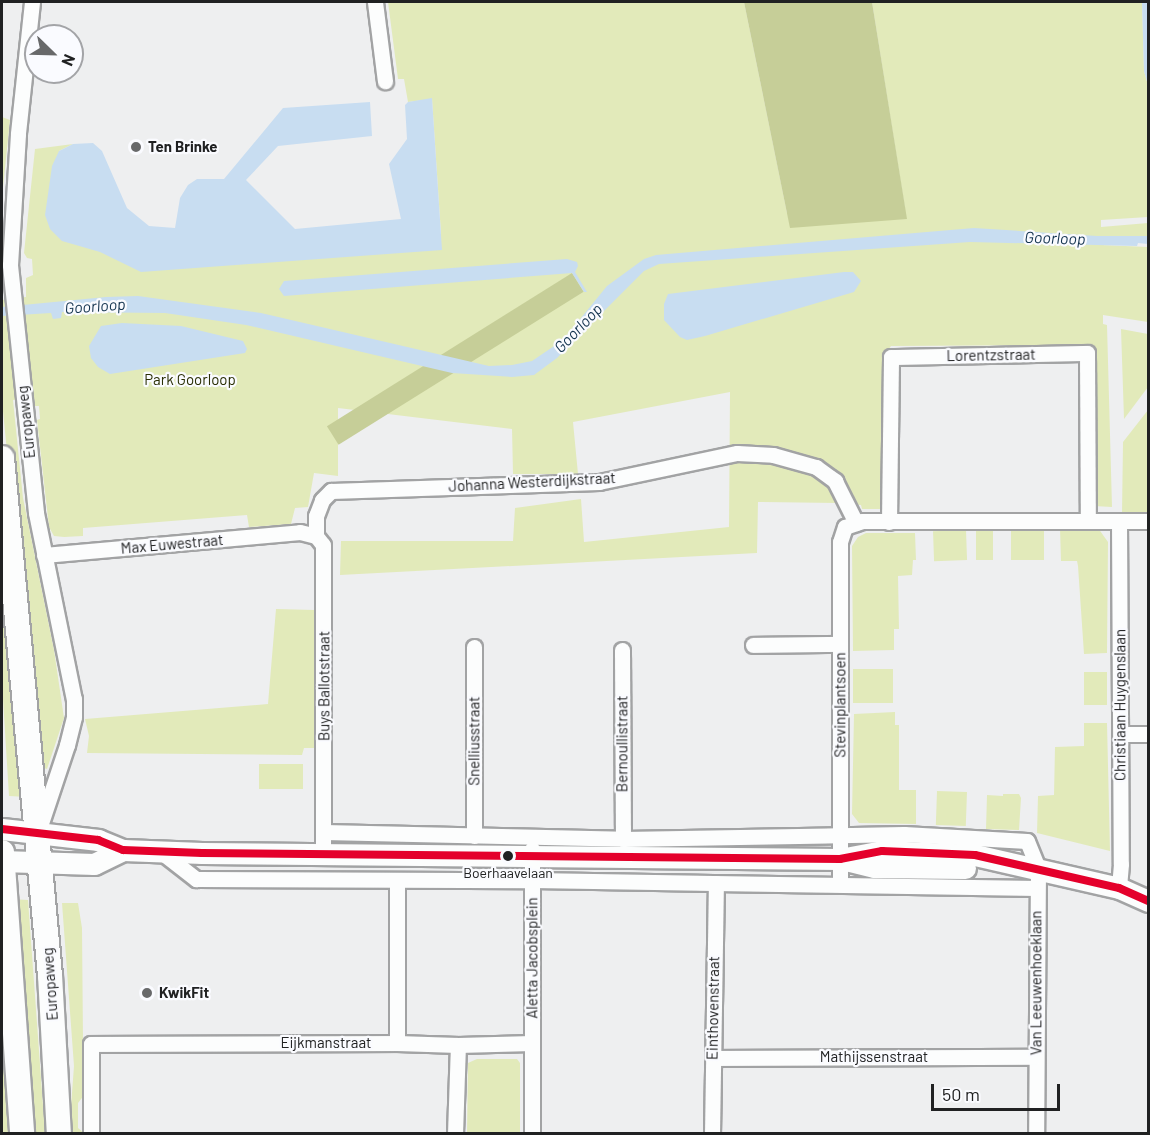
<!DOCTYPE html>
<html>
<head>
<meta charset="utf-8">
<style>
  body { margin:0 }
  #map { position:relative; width:1150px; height:1135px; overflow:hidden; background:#eeeff0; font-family:Barlow,sans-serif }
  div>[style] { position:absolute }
  .green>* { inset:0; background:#e2eaba; transform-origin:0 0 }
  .forest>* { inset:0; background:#c6ce98; transform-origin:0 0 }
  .water>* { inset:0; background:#c8ddf1 }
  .roads { filter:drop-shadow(2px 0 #a2a3a4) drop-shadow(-2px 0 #a2a3a4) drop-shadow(0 2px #a2a3a4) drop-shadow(0 -2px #a2a3a4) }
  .minor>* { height:15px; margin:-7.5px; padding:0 7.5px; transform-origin:7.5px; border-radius:7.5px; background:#fcfdfd }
  .secondary>* { height:21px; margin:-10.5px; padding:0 10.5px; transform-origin:10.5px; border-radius:10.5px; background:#fcfdfd }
  .primary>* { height:24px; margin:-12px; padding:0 12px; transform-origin:12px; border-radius:12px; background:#fcfdfd }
  .bus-1>* { height:8px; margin:-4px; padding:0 4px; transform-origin:4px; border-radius:4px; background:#e4002b }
  .dots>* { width:16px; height:16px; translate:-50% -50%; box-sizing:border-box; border:3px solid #fafbff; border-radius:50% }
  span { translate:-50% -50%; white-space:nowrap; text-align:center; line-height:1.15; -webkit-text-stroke:4.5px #fafbff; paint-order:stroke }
  .bus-label { font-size:14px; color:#202122 }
  .poi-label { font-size:15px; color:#202122; font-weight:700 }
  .left { translate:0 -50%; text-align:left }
  .street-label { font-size:15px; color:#202122 }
  .park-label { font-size:15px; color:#2a2f04 }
  .water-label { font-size:16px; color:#13334f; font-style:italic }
  .frame { position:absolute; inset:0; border:3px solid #202122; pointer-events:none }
  .north { position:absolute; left:24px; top:24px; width:60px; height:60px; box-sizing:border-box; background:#fafbff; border:2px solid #a3a4a7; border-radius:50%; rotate:113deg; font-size:16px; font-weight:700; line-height:24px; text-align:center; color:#202122 }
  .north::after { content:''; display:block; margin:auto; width:21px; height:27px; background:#68696a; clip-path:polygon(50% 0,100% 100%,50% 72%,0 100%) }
  .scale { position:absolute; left:931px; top:1084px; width:129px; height:27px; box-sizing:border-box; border:3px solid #202122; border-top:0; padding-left:8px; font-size:18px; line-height:21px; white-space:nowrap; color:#202122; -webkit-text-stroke:4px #fafbff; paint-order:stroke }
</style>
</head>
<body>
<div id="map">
  <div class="green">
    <i style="clip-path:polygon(388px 2px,744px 2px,787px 213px,905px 209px,872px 2px,1142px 2px,1144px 71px,1148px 85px,1148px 217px,1101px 220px,1101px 227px,1148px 223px,1148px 236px,1101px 237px,1102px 245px,1148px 247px,1148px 322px,1103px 315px,1103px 324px,1107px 325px,1112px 507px,1094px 506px,1094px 354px,1084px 345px,891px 346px,885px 354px,883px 509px,862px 509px,861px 505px,837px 503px,758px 502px,757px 553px,340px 575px,341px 541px,513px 541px,515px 508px,581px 499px,584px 542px,729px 527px,730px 392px,573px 422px,578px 474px,513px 474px,512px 429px,338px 408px,338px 476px,314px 473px,308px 507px,295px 508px,291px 524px,249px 527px,247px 515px,83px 528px,83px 536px,64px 537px,54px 536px,49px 527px,37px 420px,40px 419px,39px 406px,35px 406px,34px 398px,13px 400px,23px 498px,54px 650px,64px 718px,47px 769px,38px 766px,2px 401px,2px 300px,26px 297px,26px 278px,33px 275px,32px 259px,27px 258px,24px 253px,35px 149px,73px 144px,59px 151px,50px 229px,441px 234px,432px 99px,408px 102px,404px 79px,398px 79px)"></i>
    <i style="clip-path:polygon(2px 117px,10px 120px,2px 197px)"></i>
    <i style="clip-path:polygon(1121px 329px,1148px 334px,1148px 387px,1124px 419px)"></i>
    <i style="clip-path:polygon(1148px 410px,1148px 514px,1122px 514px,1123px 442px)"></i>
    <i style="left:1011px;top:528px;width:33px;height:32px"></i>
    <i style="clip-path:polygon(1060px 528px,1098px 528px,1108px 542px,1107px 653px,1084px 654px,1078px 566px,1077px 561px,1061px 561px)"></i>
    <i style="left:966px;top:530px;width:30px;height:33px;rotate:88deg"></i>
    <i style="left:976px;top:530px;width:17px;height:30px"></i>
    <i style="clip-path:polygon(866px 533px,915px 533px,916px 560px,913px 560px,912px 575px,898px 576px,899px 629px,894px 629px,894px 650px,853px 651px,852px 546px,858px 537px)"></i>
    <i style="clip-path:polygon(2px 550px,27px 797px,9px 796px,2px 683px)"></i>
    <i style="clip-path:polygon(276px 609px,315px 610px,316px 748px,304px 748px,302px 755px,87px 753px,89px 736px,85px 719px,268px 704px)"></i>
    <i style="left:853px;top:669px;width:40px;height:34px"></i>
    <i style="left:1084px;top:672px;width:23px;height:33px"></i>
    <i style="clip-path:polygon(895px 712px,895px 725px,899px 725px,899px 790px,916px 790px,916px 824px,859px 823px,852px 814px,854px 714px)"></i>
    <i style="clip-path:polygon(1084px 723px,1107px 723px,1110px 851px,1037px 833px,1038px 796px,1054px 795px,1055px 747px,1084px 746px)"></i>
    <i style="left:259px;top:764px;width:44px;height:25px"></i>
    <i style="left:937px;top:791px;width:30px;height:34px;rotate:2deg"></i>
    <i style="clip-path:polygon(1003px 794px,1019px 794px,1021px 798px,1019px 830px,986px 829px,987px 795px,1003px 796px)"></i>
    <i style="clip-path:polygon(11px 899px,28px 900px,45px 1133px,31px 1133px)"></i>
    <i style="clip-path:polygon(62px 903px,78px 903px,82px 928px,83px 1040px,88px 1046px,85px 1094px,78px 1103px,78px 1128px,84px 1133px,69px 1133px,74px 1066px)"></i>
    <i style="clip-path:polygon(2px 999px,14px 1133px,2px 1133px)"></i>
    <i style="clip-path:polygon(477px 1059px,517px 1059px,520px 1063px,520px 1133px,467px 1133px,468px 1063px)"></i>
  </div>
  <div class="forest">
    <i style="clip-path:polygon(744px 2px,872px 2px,907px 219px,790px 228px)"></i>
    <i style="left:572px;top:273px;width:22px;height:289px;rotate:58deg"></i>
  </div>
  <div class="water">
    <i style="clip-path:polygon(1142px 2px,1148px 2px,1148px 85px,1144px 71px)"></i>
    <i style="clip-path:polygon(432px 98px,442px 250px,141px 272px,100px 252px,62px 241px,50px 229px,45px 215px,52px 166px,59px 151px,73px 144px,93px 143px,102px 151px,127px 208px,149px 226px,175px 228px,180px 198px,188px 185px,197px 179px,224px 179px,283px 108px,370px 102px,372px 136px,278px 146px,246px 180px,295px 229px,401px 219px,389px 164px,407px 139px,405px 105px,408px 102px)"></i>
    <i style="clip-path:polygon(974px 228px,1097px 236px,1148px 236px,1148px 244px,1138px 243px,1137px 246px,970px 242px,659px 264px,644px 271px,557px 358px,534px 375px,512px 377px,452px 373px,246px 325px,165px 313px,62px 312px,61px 318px,53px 319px,51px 313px,2px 316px,2px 307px,106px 297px,138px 296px,261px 313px,489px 366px,512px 365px,532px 361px,563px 340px,607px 286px,644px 259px,656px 255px)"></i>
    <i style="clip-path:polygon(567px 259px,577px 262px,578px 266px,575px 272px,587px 292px,584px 292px,572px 273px,284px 296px,279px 289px,284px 281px)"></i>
    <i style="clip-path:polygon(844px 272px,853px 272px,861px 281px,854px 292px,705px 336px,687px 340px,680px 337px,664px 320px,664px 304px,668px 294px)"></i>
    <i style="clip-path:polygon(122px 323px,181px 326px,243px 341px,247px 349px,245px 353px,110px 374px,98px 367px,91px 358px,89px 346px,101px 326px)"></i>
  </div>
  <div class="roads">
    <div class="minor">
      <i style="left:32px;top:2px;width:133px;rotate:96.1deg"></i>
      <i style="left:18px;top:134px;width:131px;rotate:93.5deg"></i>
      <i style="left:10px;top:265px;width:249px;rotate:84deg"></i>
      <i style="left:36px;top:513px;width:190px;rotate:78.5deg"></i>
      <i style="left:74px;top:699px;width:18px;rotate:90deg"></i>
      <i style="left:74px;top:717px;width:29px;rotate:104deg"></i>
      <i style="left:67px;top:745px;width:85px;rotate:108.4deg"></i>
      <i style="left:375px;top:2px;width:80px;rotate:82.8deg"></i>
      <i style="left:1119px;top:521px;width:343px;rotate:89.7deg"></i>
      <i style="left:1121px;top:864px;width:24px;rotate:95deg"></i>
      <i style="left:889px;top:522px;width:165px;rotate:-89.3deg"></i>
      <i style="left:891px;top:357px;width:196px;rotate:-1.2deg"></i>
      <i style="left:1087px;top:353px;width:167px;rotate:89.7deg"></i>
      <i style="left:316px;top:536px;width:20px;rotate:-90deg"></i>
      <i style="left:316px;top:516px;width:17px;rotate:-69deg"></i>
      <i style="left:322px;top:500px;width:13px;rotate:-45deg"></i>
      <i style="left:331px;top:491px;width:268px;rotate:-1.9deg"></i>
      <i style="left:599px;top:482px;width:141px;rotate:-11.9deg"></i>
      <i style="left:737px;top:453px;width:36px;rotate:3deg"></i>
      <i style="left:773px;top:455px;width:45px;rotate:15.6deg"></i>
      <i style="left:816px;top:467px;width:24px;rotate:36deg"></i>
      <i style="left:835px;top:481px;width:47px;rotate:63.4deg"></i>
      <i style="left:44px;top:555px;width:257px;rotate:-5.1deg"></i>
      <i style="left:300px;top:532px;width:16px;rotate:14deg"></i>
      <i style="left:316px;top:536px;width:11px;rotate:52deg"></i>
      <i style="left:323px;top:545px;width:310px;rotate:90deg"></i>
      <i style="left:753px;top:645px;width:87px;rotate:-0.7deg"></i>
      <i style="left:474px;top:647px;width:189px;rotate:90deg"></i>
      <i style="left:622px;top:650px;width:189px;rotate:89.7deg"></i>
      <i style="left:1121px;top:734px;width:27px"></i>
      <i style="left:324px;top:832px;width:299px;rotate:1.3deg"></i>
      <i style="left:623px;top:839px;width:281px;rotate:-1deg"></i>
      <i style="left:904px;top:834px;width:123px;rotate:3.3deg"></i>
      <i style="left:1027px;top:841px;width:29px;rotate:68deg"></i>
      <i style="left:1038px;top:868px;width:266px;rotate:90.4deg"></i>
      <i style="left:160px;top:851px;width:46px;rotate:37.9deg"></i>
      <i style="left:196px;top:879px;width:336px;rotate:0.2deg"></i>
      <i style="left:532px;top:880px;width:505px;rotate:0.91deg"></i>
      <i style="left:840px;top:884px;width:342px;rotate:-90deg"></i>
      <i style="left:840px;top:542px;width:16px;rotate:-72deg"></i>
      <i style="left:845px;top:527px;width:18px;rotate:-19deg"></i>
      <i style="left:862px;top:521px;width:286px"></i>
      <i style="left:397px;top:1043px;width:61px;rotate:1.9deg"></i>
      <i style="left:458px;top:1045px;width:74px;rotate:-1.5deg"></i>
      <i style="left:713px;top:1058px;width:323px;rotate:-0.2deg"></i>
      <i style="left:91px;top:1134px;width:90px;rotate:-90deg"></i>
      <i style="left:91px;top:1044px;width:306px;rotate:-0.2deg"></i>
      <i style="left:397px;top:1043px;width:163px;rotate:-90deg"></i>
      <i style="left:455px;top:1134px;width:89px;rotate:-88.1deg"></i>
      <i style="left:532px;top:1134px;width:285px;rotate:-90deg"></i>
      <i style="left:712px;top:1134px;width:251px;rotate:-89.1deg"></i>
    </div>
    <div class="secondary">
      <i style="left:2px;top:829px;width:97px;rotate:6.5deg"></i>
      <i style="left:98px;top:840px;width:27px;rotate:22deg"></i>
      <i style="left:123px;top:850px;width:79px;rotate:2.2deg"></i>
      <i style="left:202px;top:853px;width:638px;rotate:0.54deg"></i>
      <i style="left:840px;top:859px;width:43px;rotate:-10.8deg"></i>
      <i style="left:882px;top:851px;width:93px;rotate:2.5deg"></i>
      <i style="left:975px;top:855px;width:148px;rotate:12.9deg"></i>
      <i style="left:1119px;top:888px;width:32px;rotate:24deg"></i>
      <i style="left:2px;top:861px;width:92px;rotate:1.9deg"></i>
      <i style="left:94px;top:864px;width:32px;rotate:-26deg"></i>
      <i style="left:850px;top:861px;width:25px;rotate:14deg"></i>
      <i style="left:874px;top:867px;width:91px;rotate:0.6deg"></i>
    </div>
    <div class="primary">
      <i style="left:2px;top:458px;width:519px;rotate:84.7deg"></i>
      <i style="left:50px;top:975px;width:159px;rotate:86.8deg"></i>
      <i style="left:2px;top:852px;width:283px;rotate:85.9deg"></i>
    </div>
  </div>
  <div class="bus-1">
    <i style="left:2px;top:829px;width:97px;rotate:6.5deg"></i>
    <i style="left:98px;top:840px;width:27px;rotate:22deg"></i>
    <i style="left:123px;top:850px;width:79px;rotate:2.2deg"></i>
    <i style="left:202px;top:853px;width:638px;rotate:0.54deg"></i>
    <i style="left:840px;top:859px;width:43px;rotate:-10.8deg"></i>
    <i style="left:882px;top:851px;width:93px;rotate:2.5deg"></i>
    <i style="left:975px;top:855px;width:148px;rotate:12.9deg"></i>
    <i style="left:1119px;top:888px;width:32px;rotate:24deg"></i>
  </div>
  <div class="dots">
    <i style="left:136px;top:147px;background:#68696a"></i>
    <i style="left:508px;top:856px;background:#202122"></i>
    <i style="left:147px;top:993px;background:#68696a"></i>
  </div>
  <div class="bus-label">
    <span style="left:508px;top:873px">Boerhaavelaan</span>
  </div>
  <div class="poi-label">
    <span class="left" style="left:148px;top:147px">Ten Brinke</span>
    <span class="left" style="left:159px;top:993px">KwikFit</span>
  </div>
  <div class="street-label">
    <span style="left:991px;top:355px;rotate:-1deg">Lorentzstraat</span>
    <span style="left:26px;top:422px;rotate:-96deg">Europaweg</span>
    <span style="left:532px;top:482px;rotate:-3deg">Johanna Westerdijkstraat</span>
    <span style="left:172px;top:544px;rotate:-5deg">Max Euwestraat</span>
    <span style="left:324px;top:686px;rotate:-90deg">Buys Ballotstraat</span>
    <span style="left:840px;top:705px;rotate:-90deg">Stevinplantsoen</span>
    <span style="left:1120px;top:705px;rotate:-90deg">Christiaan Huygenslaan</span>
    <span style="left:474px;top:741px;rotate:-90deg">Snelliusstraat</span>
    <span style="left:622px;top:744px;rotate:-90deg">Bernoullistraat</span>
    <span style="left:532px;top:958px;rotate:-90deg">Aletta Jacobsplein</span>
    <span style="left:1036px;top:983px;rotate:-90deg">Van Leeuwenhoeklaan</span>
    <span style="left:50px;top:984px;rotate:-94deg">Europaweg</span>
    <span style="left:713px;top:1008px;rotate:-89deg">Einthovenstraat</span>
    <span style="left:326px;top:1043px">Eijkmanstraat</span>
    <span style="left:874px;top:1057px">Mathijssenstraat</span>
  </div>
  <div class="park-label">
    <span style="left:190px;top:380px">Park Goorloop</span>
  </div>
  <div class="water-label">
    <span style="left:1055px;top:238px;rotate:2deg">Goorloop</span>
    <span style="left:95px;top:306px;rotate:-4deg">Goorloop</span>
    <span style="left:578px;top:328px;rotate:-46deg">Goorloop</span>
  </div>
  <div class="frame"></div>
  <div class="north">N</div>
  <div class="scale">50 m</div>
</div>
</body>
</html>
